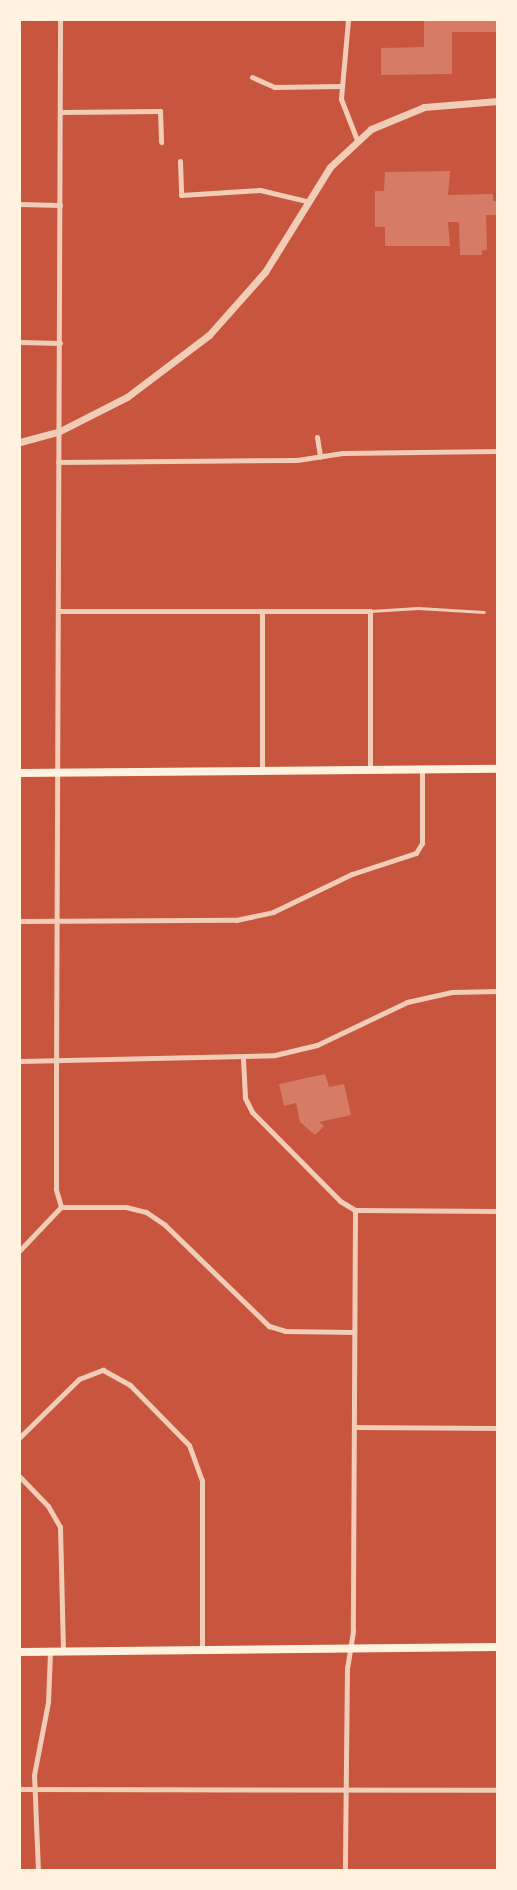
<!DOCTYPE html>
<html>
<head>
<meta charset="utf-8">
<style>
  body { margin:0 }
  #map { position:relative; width:517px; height:1890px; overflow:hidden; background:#c8553d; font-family:"Fira Sans",sans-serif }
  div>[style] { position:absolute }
  .building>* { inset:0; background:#d67c66 }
  .service>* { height:3px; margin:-1.5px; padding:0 1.5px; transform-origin:1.5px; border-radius:1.5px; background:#f1ccb7 }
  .minor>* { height:5px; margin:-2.5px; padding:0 2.5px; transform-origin:2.5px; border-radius:2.5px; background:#f1ccb7 }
  .tertiary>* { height:7px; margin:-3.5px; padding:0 3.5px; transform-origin:3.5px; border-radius:3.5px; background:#f1ccb7 }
  .secondary>* { height:8px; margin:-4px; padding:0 4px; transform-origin:4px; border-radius:4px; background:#fff3e0 }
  span { translate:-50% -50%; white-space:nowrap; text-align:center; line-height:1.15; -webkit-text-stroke:5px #fff3e0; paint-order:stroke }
  .frame { position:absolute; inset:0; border:21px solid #fff3e0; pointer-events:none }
</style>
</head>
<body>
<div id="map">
  <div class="building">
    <i style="clip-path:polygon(424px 20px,498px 20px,498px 32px,452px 32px,452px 74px,381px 75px,381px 48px,424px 47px)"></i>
    <i style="clip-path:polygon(450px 171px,448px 195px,493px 194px,493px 201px,498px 201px,498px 215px,486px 215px,487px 250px,482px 250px,482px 255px,460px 255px,459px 222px,448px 222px,450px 246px,385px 246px,385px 227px,375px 227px,375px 191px,384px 191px,385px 172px)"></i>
    <i style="clip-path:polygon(325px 1074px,329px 1087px,344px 1084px,351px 1115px,319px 1122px,324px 1126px,315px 1135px,300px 1122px,296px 1103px,284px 1106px,279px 1084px)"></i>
  </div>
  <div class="service">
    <i style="left:370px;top:611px;width:48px;rotate:-3.6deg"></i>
    <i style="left:418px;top:608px;width:66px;rotate:3.5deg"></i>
  </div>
  <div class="minor">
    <i style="left:348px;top:20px;width:79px;rotate:95.1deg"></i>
    <i style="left:341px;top:99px;width:44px;rotate:68.7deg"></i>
    <i style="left:252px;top:77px;width:24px;rotate:24deg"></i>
    <i style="left:274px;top:87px;width:68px;rotate:-0.8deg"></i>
    <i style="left:61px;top:112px;width:99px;rotate:-0.6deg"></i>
    <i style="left:160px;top:111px;width:31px;rotate:88deg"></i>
    <i style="left:180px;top:161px;width:34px;rotate:88deg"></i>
    <i style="left:181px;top:195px;width:79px;rotate:-3.6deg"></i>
    <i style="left:260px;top:190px;width:47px;rotate:13.4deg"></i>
    <i style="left:20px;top:204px;width:40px;rotate:1.4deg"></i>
    <i style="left:20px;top:342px;width:40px;rotate:1.4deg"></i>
    <i style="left:317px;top:437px;width:20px;rotate:81deg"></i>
    <i style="left:58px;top:462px;width:239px;rotate:-0.5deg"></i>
    <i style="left:297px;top:460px;width:46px;rotate:-8.8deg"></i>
    <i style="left:342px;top:453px;width:156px;rotate:-0.7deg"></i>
    <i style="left:58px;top:611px;width:312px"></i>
    <i style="left:370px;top:611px;width:159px;rotate:90deg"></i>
    <i style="left:262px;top:612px;width:159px;rotate:90deg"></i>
    <i style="left:20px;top:921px;width:216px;rotate:-0.3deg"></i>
    <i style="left:236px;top:920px;width:38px;rotate:-12deg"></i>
    <i style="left:273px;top:912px;width:88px;rotate:-25.7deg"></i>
    <i style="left:352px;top:874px;width:67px;rotate:-18.2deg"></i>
    <i style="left:416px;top:853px;width:12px;rotate:-59deg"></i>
    <i style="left:422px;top:843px;width:73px;rotate:-90deg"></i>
    <i style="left:243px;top:1059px;width:39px;rotate:87deg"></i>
    <i style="left:245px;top:1098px;width:16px;rotate:63deg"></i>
    <i style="left:252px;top:1112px;width:125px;rotate:45.3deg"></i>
    <i style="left:340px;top:1201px;width:17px;rotate:31deg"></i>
    <i style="left:355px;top:1210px;width:421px;rotate:90.3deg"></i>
    <i style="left:353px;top:1631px;width:36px;rotate:99deg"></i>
    <i style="left:347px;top:1667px;width:203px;rotate:90.6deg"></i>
    <i style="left:20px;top:1061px;width:255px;rotate:-1.3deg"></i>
    <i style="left:275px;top:1055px;width:43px;rotate:-13.4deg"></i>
    <i style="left:317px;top:1045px;width:100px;rotate:-25.5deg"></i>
    <i style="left:407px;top:1002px;width:46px;rotate:-12.5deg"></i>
    <i style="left:452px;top:992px;width:46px;rotate:-1.2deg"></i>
    <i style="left:61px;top:1207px;width:65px"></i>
    <i style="left:126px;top:1207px;width:21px;rotate:14deg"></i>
    <i style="left:146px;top:1212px;width:23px;rotate:34deg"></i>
    <i style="left:165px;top:1225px;width:145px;rotate:44.2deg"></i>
    <i style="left:269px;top:1326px;width:17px;rotate:17deg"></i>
    <i style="left:285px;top:1331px;width:68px;rotate:0.8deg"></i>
    <i style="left:355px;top:1210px;width:143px;rotate:0.4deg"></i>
    <i style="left:20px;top:1250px;width:59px;rotate:-46.4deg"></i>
    <i style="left:61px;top:1207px;width:19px;rotate:-106deg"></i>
    <i style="left:56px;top:1189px;width:111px;rotate:-90deg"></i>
    <i style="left:56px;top:1078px;width:1058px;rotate:-89.78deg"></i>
    <i style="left:355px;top:1427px;width:143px;rotate:0.4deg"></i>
    <i style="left:20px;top:1437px;width:83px;rotate:-44.5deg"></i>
    <i style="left:79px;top:1379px;width:26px;rotate:-21deg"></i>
    <i style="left:103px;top:1370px;width:31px;rotate:29deg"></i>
    <i style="left:130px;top:1385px;width:84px;rotate:45.5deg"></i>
    <i style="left:189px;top:1445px;width:37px;rotate:70deg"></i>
    <i style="left:202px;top:1480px;width:170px;rotate:90deg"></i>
    <i style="left:20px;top:1477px;width:40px;rotate:46deg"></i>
    <i style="left:48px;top:1506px;width:24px;rotate:60deg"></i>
    <i style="left:60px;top:1527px;width:125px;rotate:88.6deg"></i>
    <i style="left:20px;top:1789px;width:478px;rotate:0.1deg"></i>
    <i style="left:38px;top:1870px;width:95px;rotate:-92.4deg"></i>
    <i style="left:34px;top:1775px;width:74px;rotate:-79.1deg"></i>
    <i style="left:48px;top:1702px;width:50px;rotate:-87.7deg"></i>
  </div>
  <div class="tertiary">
    <i style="left:20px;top:442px;width:39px;rotate:-15deg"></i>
    <i style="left:58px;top:432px;width:77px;rotate:-26.9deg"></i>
    <i style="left:127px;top:397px;width:103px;rotate:-37.1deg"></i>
    <i style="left:209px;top:335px;width:84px;rotate:-48.4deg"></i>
    <i style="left:265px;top:272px;width:123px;rotate:-58.2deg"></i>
    <i style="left:330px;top:167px;width:56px;rotate:-42.8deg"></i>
    <i style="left:371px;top:129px;width:57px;rotate:-22.5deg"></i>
    <i style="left:424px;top:107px;width:74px;rotate:-4.6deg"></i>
  </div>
  <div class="secondary">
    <i style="left:20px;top:773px;width:478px;rotate:-0.5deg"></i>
    <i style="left:20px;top:1652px;width:478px;rotate:-0.6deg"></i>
  </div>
  <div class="frame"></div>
</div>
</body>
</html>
